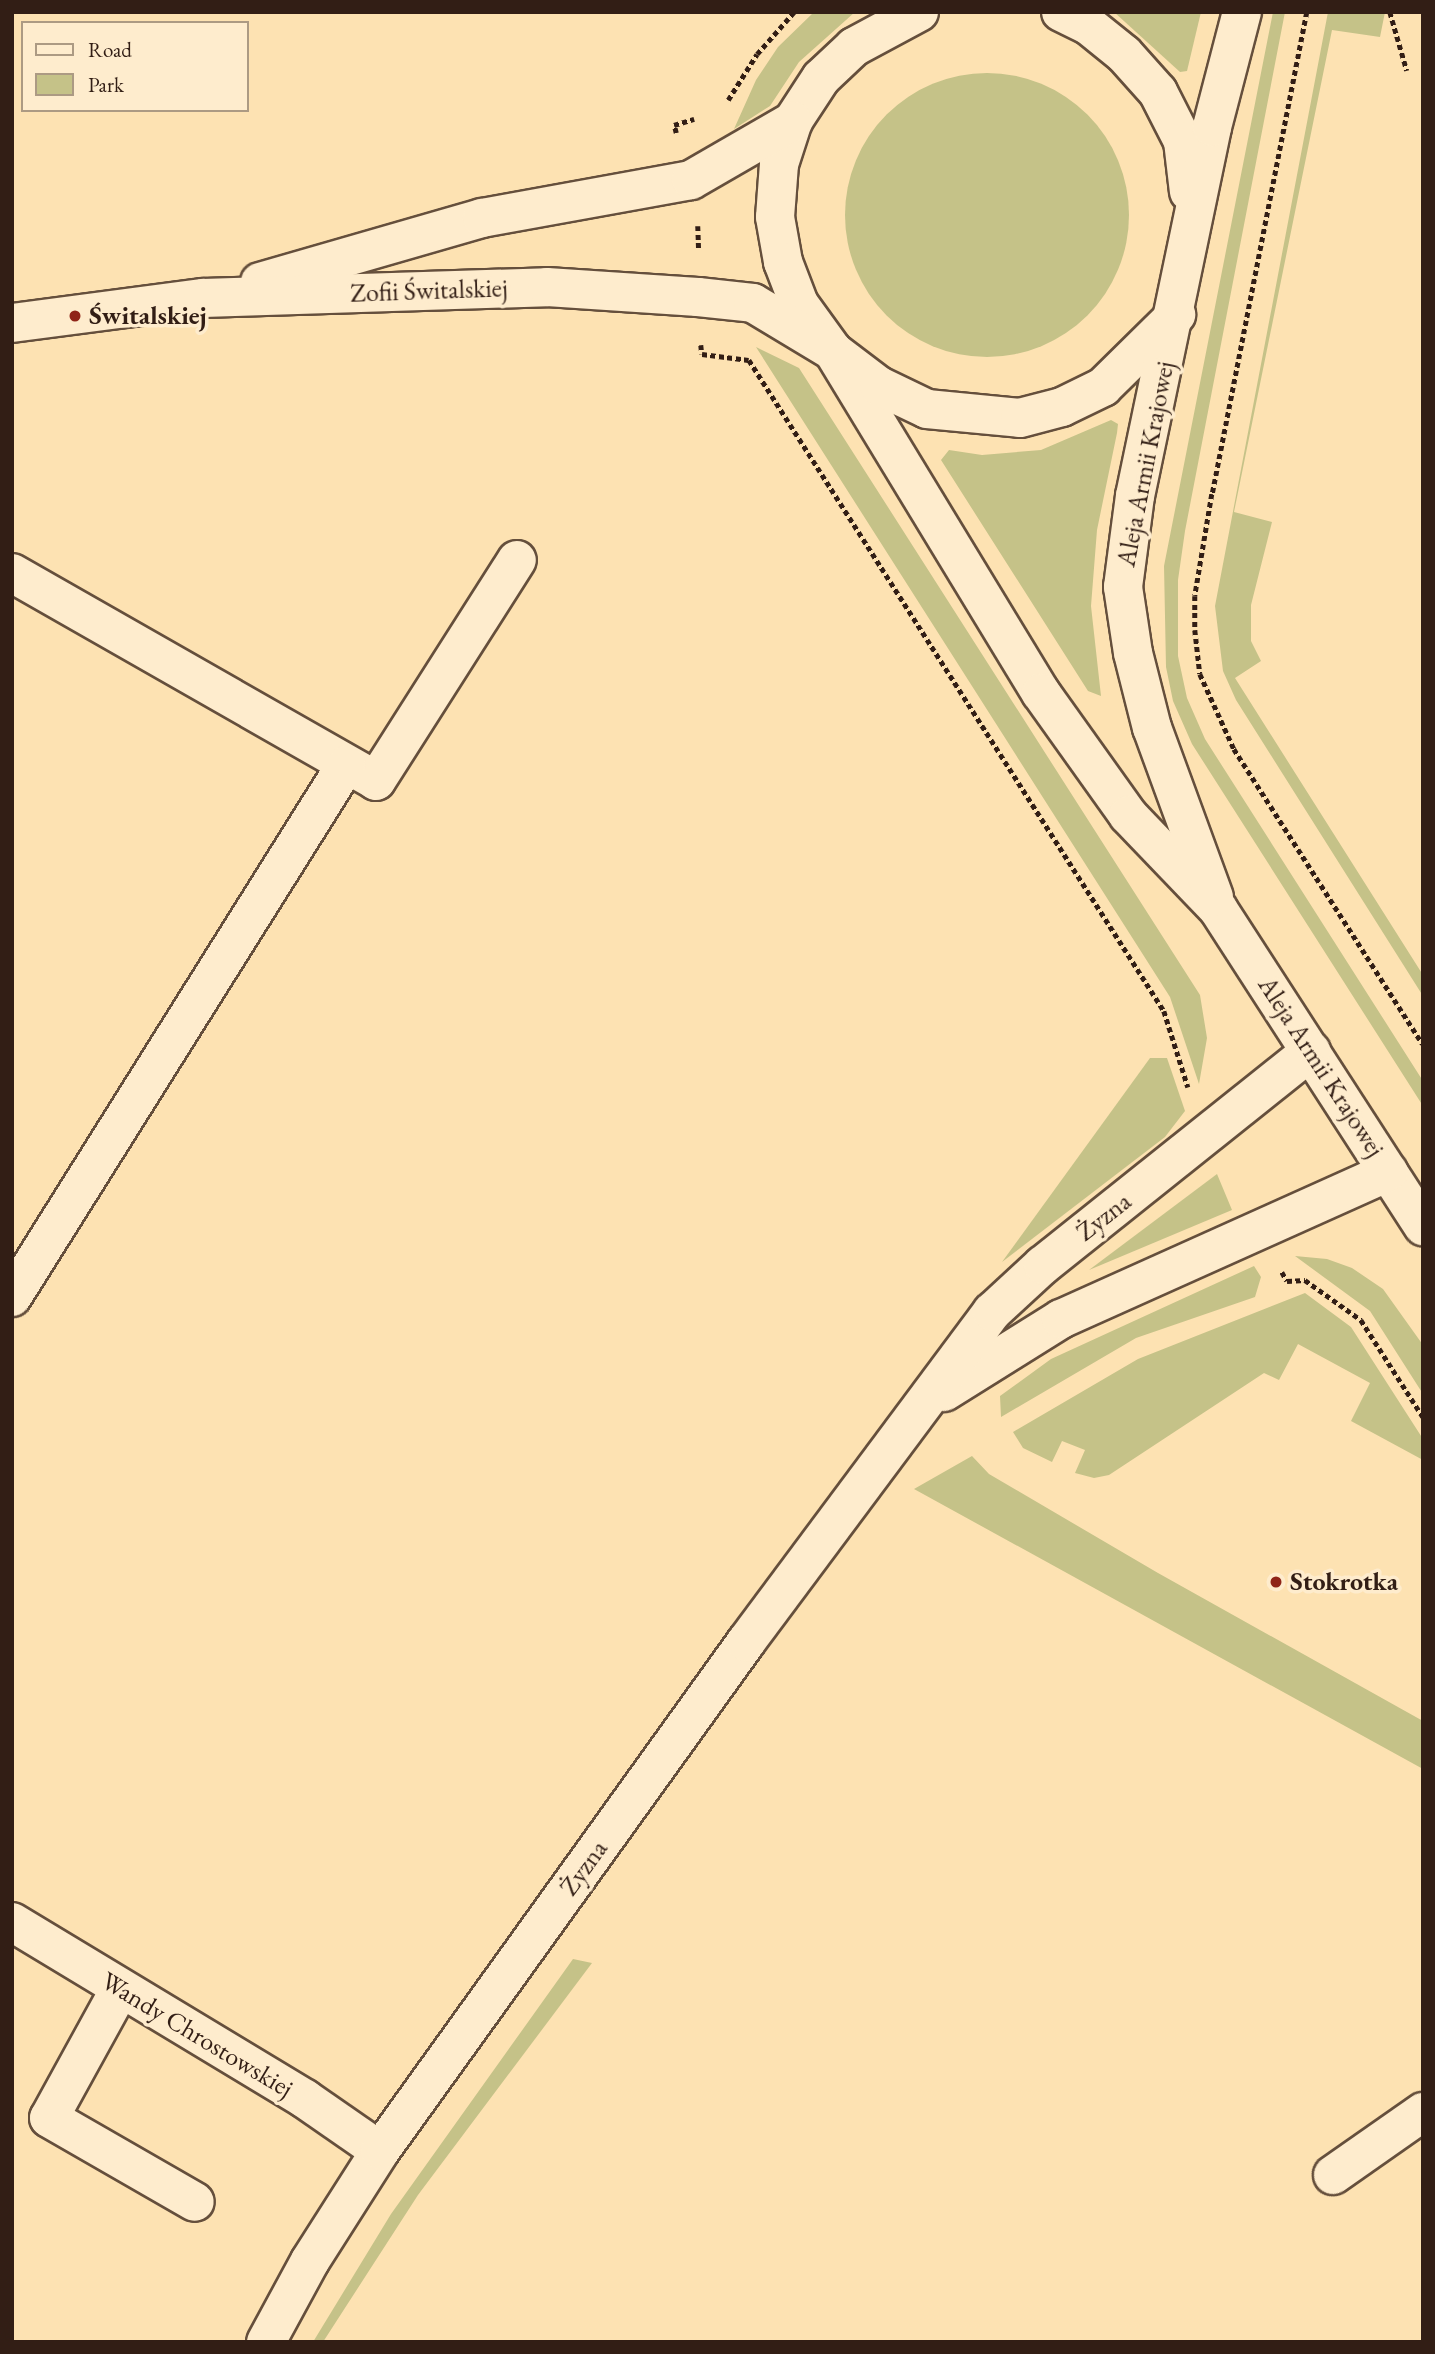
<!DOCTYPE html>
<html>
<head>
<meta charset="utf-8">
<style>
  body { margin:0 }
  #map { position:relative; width:1435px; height:2354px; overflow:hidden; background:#fde2b2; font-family:"EB Garamond",serif }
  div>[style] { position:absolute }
  .green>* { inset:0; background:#c5c288 }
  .round { border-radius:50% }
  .path>* { height:4.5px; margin-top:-2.25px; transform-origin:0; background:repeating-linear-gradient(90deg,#321e15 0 5px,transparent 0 8.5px) }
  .roads { filter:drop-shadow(2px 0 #654f3c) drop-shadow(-2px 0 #654f3c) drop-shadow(0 2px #654f3c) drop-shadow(0 -2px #654f3c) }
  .minor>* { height:38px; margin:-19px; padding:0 19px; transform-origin:19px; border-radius:19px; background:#feeccd }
  .dots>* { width:19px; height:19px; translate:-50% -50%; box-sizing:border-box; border:4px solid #feeccd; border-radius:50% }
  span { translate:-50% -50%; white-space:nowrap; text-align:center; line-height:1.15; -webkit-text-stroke:7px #feeccd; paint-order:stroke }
  .street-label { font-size:26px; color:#321e15 }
  .poi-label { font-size:26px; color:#321e15; font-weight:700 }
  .left { translate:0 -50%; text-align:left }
  .frame { position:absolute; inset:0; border:14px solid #321e15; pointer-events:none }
  .legend { position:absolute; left:21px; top:21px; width:228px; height:91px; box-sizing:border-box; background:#feeccd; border:2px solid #ac9a83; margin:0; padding:9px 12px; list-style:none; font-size:21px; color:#321e15 }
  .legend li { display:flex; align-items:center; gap:14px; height:35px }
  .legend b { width:35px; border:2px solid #ac9a83 }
</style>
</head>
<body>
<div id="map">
  <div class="green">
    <i style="clip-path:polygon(814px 12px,855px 12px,799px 62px,770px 106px,734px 129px,756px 80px,778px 47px)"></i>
    <i style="clip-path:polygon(1114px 12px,1201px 12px,1187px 71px,1180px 72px)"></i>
    <i style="clip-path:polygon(1273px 12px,1285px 12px,1185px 531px,1178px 580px,1178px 656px,1187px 698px,1205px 739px,1423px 1081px,1423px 1106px,1192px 744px,1173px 701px,1166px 667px,1164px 566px)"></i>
    <i style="clip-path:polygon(1328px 12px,1385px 12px,1380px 37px,1332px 30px,1234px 512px,1272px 522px,1251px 605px,1251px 641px,1261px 661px,1235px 678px,1423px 975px,1423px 996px,1236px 700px,1223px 671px,1215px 606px)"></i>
    <i class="round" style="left:845px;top:73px;width:284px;height:284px"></i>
    <i style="clip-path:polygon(756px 347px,799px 368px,1200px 995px,1207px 1038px,1199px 1084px,1170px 997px)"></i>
    <i style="clip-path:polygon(1111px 420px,1118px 424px,1117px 433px,1097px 530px,1091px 606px,1101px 696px,1088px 691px,941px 460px,949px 450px,982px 455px,1041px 450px)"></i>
    <i style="clip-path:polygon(1150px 1058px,1167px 1058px,1185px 1111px,1165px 1137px,1002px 1262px)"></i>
    <i style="clip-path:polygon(1217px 1174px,1232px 1210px,1089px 1270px)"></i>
    <i style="clip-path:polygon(1295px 1256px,1327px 1259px,1352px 1268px,1383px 1289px,1423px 1345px,1423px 1394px,1370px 1311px)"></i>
    <i style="clip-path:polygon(1254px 1266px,1261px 1277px,1255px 1297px,1136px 1338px,1001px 1417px,1000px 1396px,1051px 1359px)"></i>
    <i style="clip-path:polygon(1305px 1293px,1351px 1327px,1423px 1439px,1423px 1460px,1351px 1421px,1370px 1383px,1298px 1344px,1279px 1380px,1264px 1373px,1109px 1475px,1094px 1478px,1075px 1473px,1085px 1450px,1062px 1441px,1052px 1462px,1023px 1448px,1013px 1432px,1138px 1359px)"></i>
    <i style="clip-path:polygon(972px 1456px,989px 1474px,1158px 1573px,1423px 1721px,1423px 1769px,914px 1489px)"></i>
    <i style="clip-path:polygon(573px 1959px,592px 1963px,418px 2195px,323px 2342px,313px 2342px,391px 2214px)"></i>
  </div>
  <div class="path">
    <i style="left:1307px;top:12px;width:491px;rotate:101.1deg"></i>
    <i style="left:1212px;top:494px;width:103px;rotate:99.5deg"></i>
    <i style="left:1195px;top:596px;width:34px;rotate:90deg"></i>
    <i style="left:1195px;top:630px;width:44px;rotate:83.5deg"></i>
    <i style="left:1200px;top:674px;width:82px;rotate:65.6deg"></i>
    <i style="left:1234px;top:749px;width:350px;rotate:57.4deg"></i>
    <i style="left:1390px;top:12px;width:61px;rotate:73.9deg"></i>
    <i style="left:728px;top:100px;width:54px;rotate:-57.8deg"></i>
    <i style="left:757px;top:54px;width:56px;rotate:-48.6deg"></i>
    <i style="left:676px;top:133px;width:8px;rotate:-104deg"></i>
    <i style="left:674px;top:125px;width:21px;rotate:-17deg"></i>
    <i style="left:698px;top:226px;width:23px;rotate:88deg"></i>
    <i style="left:701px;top:345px;width:9px;rotate:84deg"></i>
    <i style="left:702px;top:354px;width:47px;rotate:7.3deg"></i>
    <i style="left:749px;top:360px;width:772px;rotate:57.48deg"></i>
    <i style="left:1164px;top:1011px;width:80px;rotate:72.5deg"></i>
    <i style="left:1282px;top:1272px;width:10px;rotate:61deg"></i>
    <i style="left:1287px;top:1281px;width:18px;rotate:-3deg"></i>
    <i style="left:1305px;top:1280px;width:69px;rotate:35.5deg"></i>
    <i style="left:1361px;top:1320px;width:115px;rotate:57.4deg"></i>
  </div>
  <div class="roads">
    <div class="minor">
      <i style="left:919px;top:12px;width:74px;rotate:151.7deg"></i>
      <i style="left:854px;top:47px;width:45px;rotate:136.8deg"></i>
      <i style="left:821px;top:78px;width:51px;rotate:123.1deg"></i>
      <i style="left:793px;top:121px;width:45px;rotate:108deg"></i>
      <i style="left:779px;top:164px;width:53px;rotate:94.3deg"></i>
      <i style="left:775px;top:217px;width:46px;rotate:79.9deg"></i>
      <i style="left:783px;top:262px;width:45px;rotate:69.1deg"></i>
      <i style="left:799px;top:304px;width:58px;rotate:54.1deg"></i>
      <i style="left:833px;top:351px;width:400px;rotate:58.7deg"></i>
      <i style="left:1041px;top:693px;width:150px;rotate:54.5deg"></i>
      <i style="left:1128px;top:815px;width:130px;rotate:46.2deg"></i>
      <i style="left:1218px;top:909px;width:378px;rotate:57.1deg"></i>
      <i style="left:1061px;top:12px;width:30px;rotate:26deg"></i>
      <i style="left:1088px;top:25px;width:46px;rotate:38.9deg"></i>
      <i style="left:1124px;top:54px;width:51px;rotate:48.2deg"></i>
      <i style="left:1158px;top:92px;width:55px;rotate:63deg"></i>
      <i style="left:1183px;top:141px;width:51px;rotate:83.3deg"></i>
      <i style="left:260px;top:282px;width:231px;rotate:-16.1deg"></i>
      <i style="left:482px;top:218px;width:212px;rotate:-10.3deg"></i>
      <i style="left:691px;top:180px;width:118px;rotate:-30deg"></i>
      <i style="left:12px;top:323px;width:193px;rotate:-7.5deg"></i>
      <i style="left:203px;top:298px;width:344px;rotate:-1.8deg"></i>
      <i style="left:547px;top:287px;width:151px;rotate:3.8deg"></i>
      <i style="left:698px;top:297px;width:55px;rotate:6.2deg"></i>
      <i style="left:753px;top:303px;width:93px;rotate:31deg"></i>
      <i style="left:833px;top:351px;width:58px;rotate:37.3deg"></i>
      <i style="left:879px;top:386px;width:53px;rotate:25.6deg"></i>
      <i style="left:927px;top:409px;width:93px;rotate:5.5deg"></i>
      <i style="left:1020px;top:418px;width:43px;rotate:-14.7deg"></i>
      <i style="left:1062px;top:407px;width:46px;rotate:-26deg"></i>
      <i style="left:1103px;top:387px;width:103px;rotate:-44.6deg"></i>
      <i style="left:12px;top:573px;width:419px;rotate:29.7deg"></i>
      <i style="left:376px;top:781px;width:262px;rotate:-57.5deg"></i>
      <i style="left:1214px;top:897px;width:180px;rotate:-110.1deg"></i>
      <i style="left:1152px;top:728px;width:77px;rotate:-104.2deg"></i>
      <i style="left:1133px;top:653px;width:67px;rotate:-98.6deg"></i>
      <i style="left:1123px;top:587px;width:92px;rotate:-82.5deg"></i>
      <i style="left:1135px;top:496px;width:377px;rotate:-78.2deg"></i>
      <i style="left:1212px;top:127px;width:119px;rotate:-75.4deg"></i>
      <i style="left:12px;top:1297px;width:628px;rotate:-57.88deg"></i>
      <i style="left:944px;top:1392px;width:138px;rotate:-32deg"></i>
      <i style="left:1061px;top:1319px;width:359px;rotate:-24.2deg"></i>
      <i style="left:12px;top:1922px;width:342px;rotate:31.1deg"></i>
      <i style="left:305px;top:2099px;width:91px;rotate:34.7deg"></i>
      <i style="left:120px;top:1989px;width:147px;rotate:118.8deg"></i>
      <i style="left:49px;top:2118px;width:168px;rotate:29.9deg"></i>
      <i style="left:1333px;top:2175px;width:110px;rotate:-35deg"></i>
      <i style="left:266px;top:2342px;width:92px;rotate:-61.5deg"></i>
      <i style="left:310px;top:2261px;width:130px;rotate:-57.5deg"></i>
      <i style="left:380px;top:2151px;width:627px;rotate:-54.28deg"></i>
      <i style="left:746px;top:1642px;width:412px;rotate:-53.3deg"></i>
      <i style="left:992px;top:1312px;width:69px;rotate:-42.7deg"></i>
      <i style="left:1043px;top:1265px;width:343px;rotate:-38.6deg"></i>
    </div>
  </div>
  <div class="dots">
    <i style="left:75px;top:316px;background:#8f2418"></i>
    <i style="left:1276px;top:1582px;background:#8f2418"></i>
  </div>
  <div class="street-label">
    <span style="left:429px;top:291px;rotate:-2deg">Zofii Świtalskiej</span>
    <span style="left:1146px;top:464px;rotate:-79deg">Aleja Armii Krajowej</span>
    <span style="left:1321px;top:1067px;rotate:57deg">Aleja Armii Krajowej</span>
    <span style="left:1104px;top:1217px;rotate:-38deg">Żyzna</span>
    <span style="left:584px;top:1868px;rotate:-54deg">Żyzna</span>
    <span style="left:197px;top:2035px;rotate:31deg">Wandy Chrostowskiej</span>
  </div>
  <div class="poi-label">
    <span class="left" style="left:89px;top:316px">Świtalskiej</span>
    <span class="left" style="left:1290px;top:1582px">Stokrotka</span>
  </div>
  <div class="frame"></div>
  <ul class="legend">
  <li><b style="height:9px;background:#feeccd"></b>Road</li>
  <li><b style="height:19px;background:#c5c288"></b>Park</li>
  </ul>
</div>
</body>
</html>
